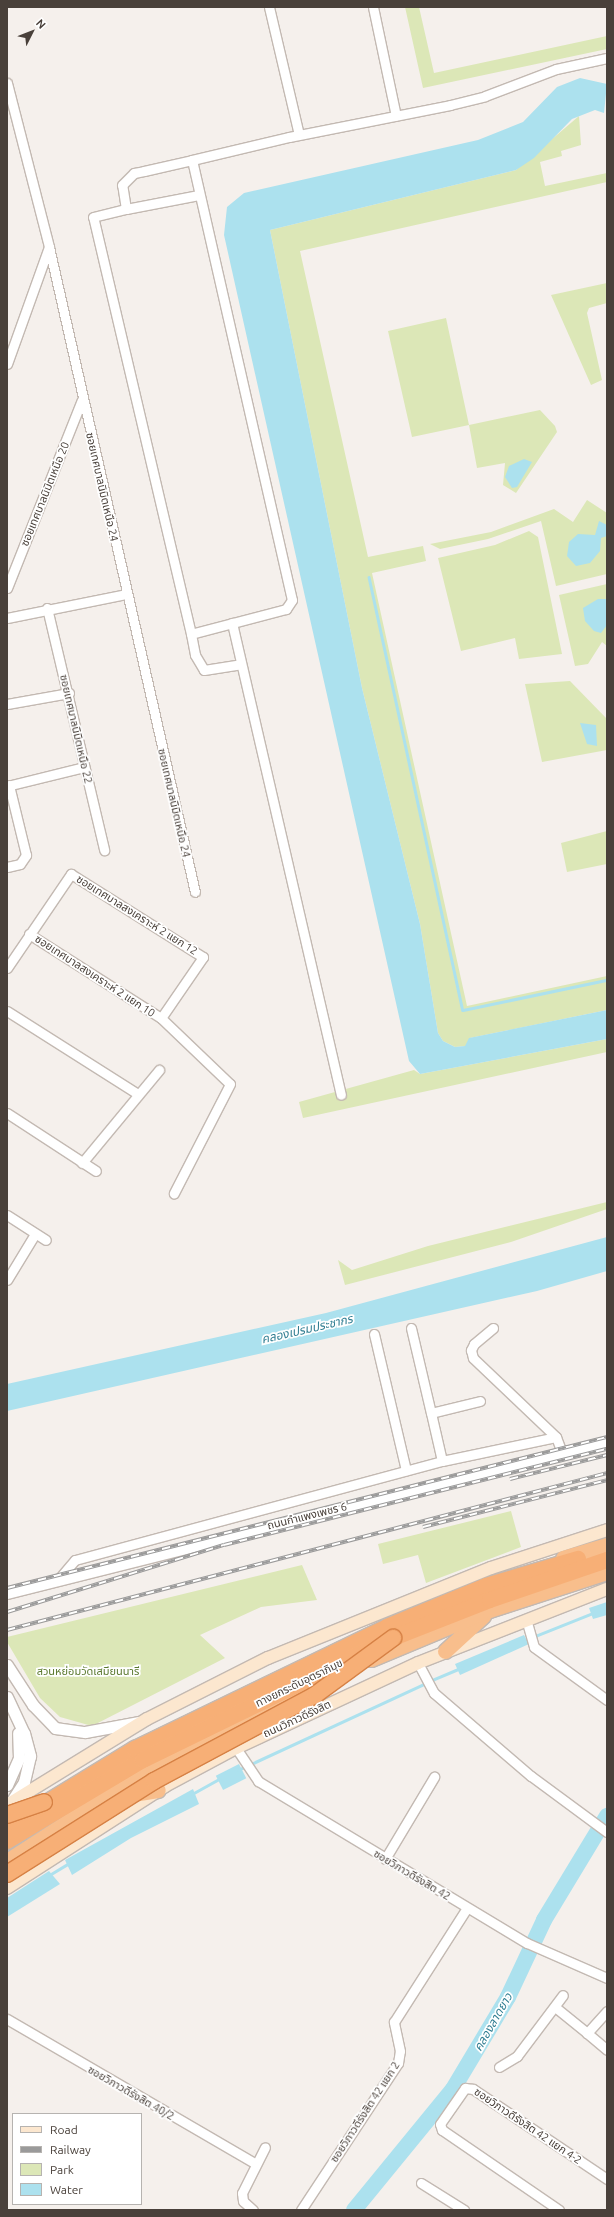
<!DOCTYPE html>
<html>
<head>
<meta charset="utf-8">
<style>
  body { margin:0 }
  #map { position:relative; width:614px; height:2217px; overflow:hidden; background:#f5f0ec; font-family:Ubuntu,"Noto Sans Thai",sans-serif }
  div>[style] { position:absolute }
  .green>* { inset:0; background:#dce7b7 }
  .water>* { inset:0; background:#ace1ee; transform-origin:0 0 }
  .stream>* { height:2.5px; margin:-1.25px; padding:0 1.25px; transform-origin:1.25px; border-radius:1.25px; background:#ace1ee }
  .river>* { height:16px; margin:-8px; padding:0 8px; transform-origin:8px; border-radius:8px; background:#ace1ee }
  .roads { filter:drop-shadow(1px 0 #c3b9b2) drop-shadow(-1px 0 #c3b9b2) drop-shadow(0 1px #c3b9b2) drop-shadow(0 -1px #c3b9b2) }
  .minor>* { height:9px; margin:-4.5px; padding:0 4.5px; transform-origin:4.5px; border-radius:4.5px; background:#fff }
  .tertiary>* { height:11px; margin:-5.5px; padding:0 5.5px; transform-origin:5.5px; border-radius:5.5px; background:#fff }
  .secondary>* { height:12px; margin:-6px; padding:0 6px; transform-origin:6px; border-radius:6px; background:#fce7cf }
  .trunk>* { height:15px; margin:-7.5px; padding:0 7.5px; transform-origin:7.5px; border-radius:7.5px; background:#f8be8c }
  .motorway>* { height:16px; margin:-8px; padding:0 8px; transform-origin:8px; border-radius:8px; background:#f7af76 }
  .rail>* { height:4px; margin-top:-2px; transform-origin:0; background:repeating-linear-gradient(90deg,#fff 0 8px,#9a9a9a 0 16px); box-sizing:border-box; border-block:1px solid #9a9a9a }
  .bridges { filter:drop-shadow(1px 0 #d68145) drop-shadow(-1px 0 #d68145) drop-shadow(0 1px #d68145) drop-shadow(0 -1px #d68145) }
  .motorway-bridge>* { height:16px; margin:-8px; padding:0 8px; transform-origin:8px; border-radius:8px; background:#f7af76 }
  span { translate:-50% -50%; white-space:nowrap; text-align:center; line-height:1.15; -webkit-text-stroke:3.5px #fff; paint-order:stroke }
  .street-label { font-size:11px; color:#49403a }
  .park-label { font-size:11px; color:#5b792f }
  .water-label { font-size:12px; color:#2f7d91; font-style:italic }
  .frame { position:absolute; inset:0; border:8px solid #49403a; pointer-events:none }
  .legend { position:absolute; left:12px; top:2113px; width:130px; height:92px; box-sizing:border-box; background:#fff; border:1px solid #b6b3b0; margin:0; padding:5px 7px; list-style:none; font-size:12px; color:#49403a }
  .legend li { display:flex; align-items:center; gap:8px; height:20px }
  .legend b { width:20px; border:1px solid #b6b3b0 }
  .north { position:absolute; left:12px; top:12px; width:40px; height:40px; -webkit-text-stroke:3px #fff; paint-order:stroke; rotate:48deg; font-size:11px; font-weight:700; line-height:16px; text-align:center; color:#49403a }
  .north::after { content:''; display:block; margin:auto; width:14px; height:18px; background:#49403a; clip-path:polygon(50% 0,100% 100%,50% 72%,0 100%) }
</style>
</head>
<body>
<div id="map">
  <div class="green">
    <i style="clip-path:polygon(405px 7px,419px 7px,434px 73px,607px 36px,607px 49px,423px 88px)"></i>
    <i style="clip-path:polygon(579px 116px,581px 145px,561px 151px,562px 156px,540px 162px,545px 186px,607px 173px,607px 182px,300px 251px,368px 557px,423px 546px,426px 561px,372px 573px,467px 1006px,607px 976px,607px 1010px,470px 1038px,466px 1046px,455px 1047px,443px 1041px,438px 1033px,420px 924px,362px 688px,270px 230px,516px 170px)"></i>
    <i style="clip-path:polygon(607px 283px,607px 303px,589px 308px,587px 313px,602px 380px,591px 385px,551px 295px)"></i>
    <i style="clip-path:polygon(446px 318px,469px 425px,540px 410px,555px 426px,557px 432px,516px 493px,503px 485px,505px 463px,477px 468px,469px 425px,412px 437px,388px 331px)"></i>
    <i style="clip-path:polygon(587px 500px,607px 513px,607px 574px,556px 586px,541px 521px,488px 539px,440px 549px,430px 544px,491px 532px,554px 509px,573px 522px)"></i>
    <i style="clip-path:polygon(529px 531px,538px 537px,562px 654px,519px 659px,515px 638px,461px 651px,438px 558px,495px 545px)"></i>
    <i style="clip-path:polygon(607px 584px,607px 646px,602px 642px,588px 664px,575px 666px,559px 595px)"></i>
    <i style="clip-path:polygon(570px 681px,607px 719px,607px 750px,542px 762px,525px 684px)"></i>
    <i style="clip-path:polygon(607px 831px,607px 864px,567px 872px,561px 843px)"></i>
    <i style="clip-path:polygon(607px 1039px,607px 1052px,303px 1118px,299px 1102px,414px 1070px,420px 1074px)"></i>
    <i style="clip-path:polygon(607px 1202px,607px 1209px,511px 1242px,345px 1285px,338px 1260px,352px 1270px,428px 1246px)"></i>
    <i style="clip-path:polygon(511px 1511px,521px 1547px,426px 1583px,418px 1555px,383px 1564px,378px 1544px)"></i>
    <i style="clip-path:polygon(302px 1565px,317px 1600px,261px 1607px,200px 1635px,225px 1658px,92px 1726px,60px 1717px,40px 1698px,7px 1642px,7px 1637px)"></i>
  </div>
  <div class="water">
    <i style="clip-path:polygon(580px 78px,607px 84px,604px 113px,595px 110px,572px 119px,534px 158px,516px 170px,270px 230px,362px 688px,420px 924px,438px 1033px,443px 1041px,455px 1047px,465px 1046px,469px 1038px,607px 1010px,607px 1039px,420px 1074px,409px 1061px,224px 235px,227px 207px,244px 193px,478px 140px,523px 122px,557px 87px)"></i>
    <i style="clip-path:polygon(524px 459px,532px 462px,517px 487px,512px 488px,505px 477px,509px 466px)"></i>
    <i style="clip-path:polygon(599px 521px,607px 525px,607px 536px,601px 538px,600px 551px,590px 563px,576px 566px,567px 556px,569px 542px,578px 534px,595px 535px)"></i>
    <i style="clip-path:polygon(598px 599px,607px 599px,607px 625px,601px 633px,594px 631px,585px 621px,583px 608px)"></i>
    <i style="clip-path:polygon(580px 723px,596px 725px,597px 746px,587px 744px)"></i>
    <i style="clip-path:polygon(607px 1237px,607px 1271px,537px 1291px,7px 1411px,7px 1384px,326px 1313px)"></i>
    <i style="clip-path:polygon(607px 1602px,607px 1615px,593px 1619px,589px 1608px)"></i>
    <i style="clip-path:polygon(524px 1635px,529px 1644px,460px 1675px,455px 1664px)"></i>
    <i style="left:239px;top:1764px;width:16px;height:26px;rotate:63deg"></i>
    <i style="clip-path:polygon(193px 1789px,199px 1804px,131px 1838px,72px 1875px,65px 1860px)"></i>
    <i style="clip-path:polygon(49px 1871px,60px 1884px,7px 1917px,7px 1898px)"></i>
  </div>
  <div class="stream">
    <i style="left:369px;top:577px;width:443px;rotate:77.8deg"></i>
    <i style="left:463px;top:1010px;width:147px;rotate:-11.8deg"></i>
    <i style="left:533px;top:1637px;width:65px;rotate:-21.8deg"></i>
    <i style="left:430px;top:1681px;width:34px;rotate:-23deg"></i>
    <i style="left:238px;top:1770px;width:207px;rotate:-24.8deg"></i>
    <i style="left:192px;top:1794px;width:33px;rotate:-29deg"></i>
    <i style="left:51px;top:1874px;width:21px;rotate:-31deg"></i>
  </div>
  <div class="river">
    <i style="left:354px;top:2210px;width:156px;rotate:-50.7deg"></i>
    <i style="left:453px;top:2089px;width:107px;rotate:-59.1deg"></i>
    <i style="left:508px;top:1997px;width:85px;rotate:-64.9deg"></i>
    <i style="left:544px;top:1920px;width:122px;rotate:-58.8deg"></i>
  </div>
  <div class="roads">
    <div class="minor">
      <i style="left:269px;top:7px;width:131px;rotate:76.8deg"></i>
      <i style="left:373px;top:7px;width:111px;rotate:78.1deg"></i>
      <i style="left:7px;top:83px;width:169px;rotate:75.6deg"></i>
      <i style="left:49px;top:247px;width:661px;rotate:77.25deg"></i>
      <i style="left:192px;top:160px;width:451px;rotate:77.2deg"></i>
      <i style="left:292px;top:600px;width:11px;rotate:124deg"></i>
      <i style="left:286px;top:609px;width:98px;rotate:165.3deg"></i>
      <i style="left:191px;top:634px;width:428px;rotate:-103.2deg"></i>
      <i style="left:93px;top:217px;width:34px;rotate:-14deg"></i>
      <i style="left:126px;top:209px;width:24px;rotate:-99deg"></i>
      <i style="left:122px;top:185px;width:17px;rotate:-45deg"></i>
      <i style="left:134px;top:173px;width:10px;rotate:-11deg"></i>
      <i style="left:144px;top:171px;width:49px;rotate:-12.9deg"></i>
      <i style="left:192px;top:160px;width:100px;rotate:-13.3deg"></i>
      <i style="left:289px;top:137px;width:164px;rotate:-11.2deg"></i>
      <i style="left:450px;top:105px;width:36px;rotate:-14deg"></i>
      <i style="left:485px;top:96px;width:76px;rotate:-20.8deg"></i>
      <i style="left:556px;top:69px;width:52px;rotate:-12.2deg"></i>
      <i style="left:126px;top:209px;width:74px;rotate:-10.9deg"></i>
      <i style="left:7px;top:364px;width:124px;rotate:-70.3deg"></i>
      <i style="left:7px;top:588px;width:202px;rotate:-68.3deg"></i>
      <i style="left:47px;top:608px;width:249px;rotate:76.7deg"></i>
      <i style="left:7px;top:618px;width:121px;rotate:-11.4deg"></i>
      <i style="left:232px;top:623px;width:484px;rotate:77deg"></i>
      <i style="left:191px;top:634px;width:21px;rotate:79deg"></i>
      <i style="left:195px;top:655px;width:17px;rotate:59deg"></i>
      <i style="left:204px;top:670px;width:37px;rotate:-9deg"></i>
      <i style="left:7px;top:704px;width:63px;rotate:-10.1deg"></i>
      <i style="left:7px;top:786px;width:79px;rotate:-13.9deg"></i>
      <i style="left:7px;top:867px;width:13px;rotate:-13deg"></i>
      <i style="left:20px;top:864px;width:11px;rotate:-56deg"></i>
      <i style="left:26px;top:855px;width:72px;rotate:-103.7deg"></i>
      <i style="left:29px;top:934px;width:156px;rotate:32.5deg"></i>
      <i style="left:161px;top:1018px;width:95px;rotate:43.7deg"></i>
      <i style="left:230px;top:1084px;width:123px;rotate:117.2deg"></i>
      <i style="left:7px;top:968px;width:114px;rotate:-55.8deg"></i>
      <i style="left:71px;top:874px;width:156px;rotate:32.2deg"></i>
      <i style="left:203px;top:957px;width:74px;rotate:124.5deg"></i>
      <i style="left:7px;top:1011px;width:155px;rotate:32.4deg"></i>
      <i style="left:7px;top:1113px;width:106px;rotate:33.1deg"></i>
      <i style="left:82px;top:1163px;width:121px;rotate:-50.4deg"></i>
      <i style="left:7px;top:1215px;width:46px;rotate:32.7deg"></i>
      <i style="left:7px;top:1280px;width:54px;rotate:-58.7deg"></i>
      <i style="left:411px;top:1328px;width:87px;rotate:76.8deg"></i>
      <i style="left:493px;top:1328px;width:25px;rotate:140deg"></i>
      <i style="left:474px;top:1344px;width:7px;rotate:117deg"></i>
      <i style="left:471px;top:1350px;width:8px;rotate:76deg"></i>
      <i style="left:473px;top:1358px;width:115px;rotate:43.6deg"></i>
      <i style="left:556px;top:1437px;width:17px;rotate:69deg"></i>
      <i style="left:374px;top:1334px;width:140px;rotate:76.8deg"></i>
      <i style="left:480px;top:1401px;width:50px;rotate:166.2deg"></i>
      <i style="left:431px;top:1413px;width:49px;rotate:77.1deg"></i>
      <i style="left:442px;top:1461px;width:116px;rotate:-11.9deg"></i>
      <i style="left:58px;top:1580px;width:26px;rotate:-50deg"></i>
      <i style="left:75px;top:1560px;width:380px;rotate:-15.1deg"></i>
      <i style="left:526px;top:1619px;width:29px;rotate:74deg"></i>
      <i style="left:534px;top:1647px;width:90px;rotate:36deg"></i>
      <i style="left:418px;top:1663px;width:34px;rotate:62deg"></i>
      <i style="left:434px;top:1693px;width:128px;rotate:40.6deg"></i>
      <i style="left:531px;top:1776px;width:94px;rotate:36.4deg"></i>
      <i style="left:236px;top:1748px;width:40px;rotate:56deg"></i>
      <i style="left:258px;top:1781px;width:314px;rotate:31.1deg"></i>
      <i style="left:527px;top:1943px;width:87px;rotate:23.6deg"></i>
      <i style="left:385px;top:1859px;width:96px;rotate:-59.1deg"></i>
      <i style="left:555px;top:2007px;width:41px;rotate:39.1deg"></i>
      <i style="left:607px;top:2011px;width:30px;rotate:132deg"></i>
      <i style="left:587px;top:2033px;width:26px;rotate:40deg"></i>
      <i style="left:7px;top:2019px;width:288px;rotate:30.2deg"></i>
      <i style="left:499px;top:2067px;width:21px;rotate:-31deg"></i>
      <i style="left:517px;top:2056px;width:76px;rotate:-53deg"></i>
      <i style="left:421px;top:2183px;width:51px;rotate:32.1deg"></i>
      <i style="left:253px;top:2210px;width:13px;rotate:-138deg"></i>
      <i style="left:243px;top:2201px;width:8px;rotate:-97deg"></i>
      <i style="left:242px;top:2193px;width:51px;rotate:-63.4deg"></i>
      <i style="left:301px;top:2210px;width:176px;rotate:-56.6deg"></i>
      <i style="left:398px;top:2063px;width:12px;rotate:-81deg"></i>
      <i style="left:400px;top:2051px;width:30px;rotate:-102deg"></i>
      <i style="left:394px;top:2022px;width:135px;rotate:-57.4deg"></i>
      <i style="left:559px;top:2210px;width:142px;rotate:-145.6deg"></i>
      <i style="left:442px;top:2130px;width:6px;rotate:-108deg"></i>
      <i style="left:440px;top:2124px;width:44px;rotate:-55.2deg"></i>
      <i style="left:465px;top:2088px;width:8px;rotate:7deg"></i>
      <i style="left:473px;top:2089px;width:161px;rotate:33.9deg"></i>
    </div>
    <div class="tertiary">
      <i style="left:7px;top:1593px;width:619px;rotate:-14.13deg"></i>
      <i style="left:7px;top:1665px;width:48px;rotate:57deg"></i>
      <i style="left:33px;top:1705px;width:32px;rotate:46deg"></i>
      <i style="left:55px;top:1728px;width:30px;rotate:8deg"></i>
      <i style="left:85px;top:1732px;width:55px;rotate:-10.5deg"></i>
      <i style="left:7px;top:1697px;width:40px;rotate:65deg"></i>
      <i style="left:24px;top:1733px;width:24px;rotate:75deg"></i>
      <i style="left:30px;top:1756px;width:27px;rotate:103deg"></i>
      <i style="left:24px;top:1782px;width:24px;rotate:123deg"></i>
      <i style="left:7px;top:1785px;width:30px;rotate:-66deg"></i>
      <i style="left:19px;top:1758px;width:25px;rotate:-92deg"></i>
    </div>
    <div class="secondary">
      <i style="left:7px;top:1805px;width:164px;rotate:-31.6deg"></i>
      <i style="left:147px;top:1719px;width:136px;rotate:-26.8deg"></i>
      <i style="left:268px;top:1658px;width:240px;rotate:-22deg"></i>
      <i style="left:491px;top:1568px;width:122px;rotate:-18.1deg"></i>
      <i style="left:7px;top:1888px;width:188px;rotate:-32.8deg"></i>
      <i style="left:165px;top:1786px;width:81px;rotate:-28.2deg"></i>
      <i style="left:236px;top:1748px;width:201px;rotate:-25deg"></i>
      <i style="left:418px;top:1663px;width:203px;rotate:-21.4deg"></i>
    </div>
    <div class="trunk">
      <i style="left:563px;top:1558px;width:46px;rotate:-16.5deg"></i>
      <i style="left:445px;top:1651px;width:52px;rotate:-42.6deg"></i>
      <i style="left:371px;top:1659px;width:128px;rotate:-22.6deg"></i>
      <i style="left:489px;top:1610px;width:124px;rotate:-17.9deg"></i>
      <i style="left:133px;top:1794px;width:25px;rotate:-9deg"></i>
      <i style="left:7px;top:1861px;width:167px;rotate:-33deg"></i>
      <i style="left:147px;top:1770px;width:189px;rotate:-26.4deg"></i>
    </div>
    <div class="motorway">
      <i style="left:7px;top:1827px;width:150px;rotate:-31.4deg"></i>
      <i style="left:135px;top:1749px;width:280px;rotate:-25.8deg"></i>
      <i style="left:387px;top:1627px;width:107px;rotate:-22.5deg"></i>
      <i style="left:486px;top:1586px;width:96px;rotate:-16.4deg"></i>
      <i style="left:7px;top:1841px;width:158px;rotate:-30.8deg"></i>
      <i style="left:143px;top:1760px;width:278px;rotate:-26deg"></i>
      <i style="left:393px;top:1638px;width:104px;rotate:-21.4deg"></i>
      <i style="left:490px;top:1600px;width:124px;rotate:-18.9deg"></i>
    </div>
  </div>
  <div class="rail">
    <i style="left:510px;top:1479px;width:100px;rotate:-13.9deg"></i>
    <i style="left:423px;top:1527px;width:190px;rotate:-14.3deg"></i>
    <i style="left:7px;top:1588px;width:619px;rotate:-14.13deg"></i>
    <i style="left:7px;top:1612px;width:227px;rotate:-17.2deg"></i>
    <i style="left:224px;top:1545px;width:395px;rotate:-14.1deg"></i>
    <i style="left:7px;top:1630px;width:620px;rotate:-14.66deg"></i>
  </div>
  <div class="bridges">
    <div class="motorway-bridge">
      <i style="left:7px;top:1815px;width:39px;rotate:-19deg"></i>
      <i style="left:7px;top:1874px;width:174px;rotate:-32.3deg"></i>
      <i style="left:154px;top:1781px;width:183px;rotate:-28.1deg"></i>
      <i style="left:315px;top:1695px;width:97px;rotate:-36.2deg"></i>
    </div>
  </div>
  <div class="street-label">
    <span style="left:102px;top:487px;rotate:77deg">ซอยเทศบาลนิมิตเหนือ 24</span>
    <span style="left:45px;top:494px;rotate:-68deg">ซอยเทศบาลนิมิตเหนือ 20</span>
    <span style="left:76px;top:729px;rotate:77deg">ซอยเทศบาลนิมิตเหนือ 22</span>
    <span style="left:174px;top:803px;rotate:77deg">ซอยเทศบาลนิมิตเหนือ 24</span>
    <span style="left:137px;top:915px;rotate:32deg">ซอยเทศบาลสงเคราะห์ 2 แยก 12</span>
    <span style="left:95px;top:976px;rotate:33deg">ซอยเทศบาลสงเคราะห์ 2 แยก 10</span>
    <span style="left:307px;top:1516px;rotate:-14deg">ถนนกำแพงเพชร 6</span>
    <span style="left:299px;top:1683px;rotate:-26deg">ทางยกระดับอุตราภิมุข</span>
    <span style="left:297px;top:1719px;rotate:-25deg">ถนนวิภาวดีรังสิต</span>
    <span style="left:412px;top:1875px;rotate:31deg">ซอยวิภาวดีรังสิต 42</span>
    <span style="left:131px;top:2093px;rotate:30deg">ซอยวิภาวดีรังสิต 40/2</span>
    <span style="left:365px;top:2112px;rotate:-57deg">ซอยวิภาวดีรังสิต 42 แยก 2</span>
    <span style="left:528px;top:2126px;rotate:34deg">ซอยวิภาวดีรังสิต 42 แยก 4-2</span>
  </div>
  <div class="park-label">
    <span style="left:88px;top:1671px">สวนหย่อมวัดเสมียนนารี</span>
  </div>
  <div class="water-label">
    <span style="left:307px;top:1329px;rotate:-13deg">คลองเปรมประชากร</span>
    <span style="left:493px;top:2022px;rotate:-60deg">คลองลาดยาว</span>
  </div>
  <div class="frame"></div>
  <ul class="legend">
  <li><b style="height:5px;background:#fce7cf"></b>Road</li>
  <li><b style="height:5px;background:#9a9a9a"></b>Railway</li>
  <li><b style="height:11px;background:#dce7b7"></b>Park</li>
  <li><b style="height:11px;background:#ace1ee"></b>Water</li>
  </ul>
  <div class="north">N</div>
</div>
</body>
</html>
